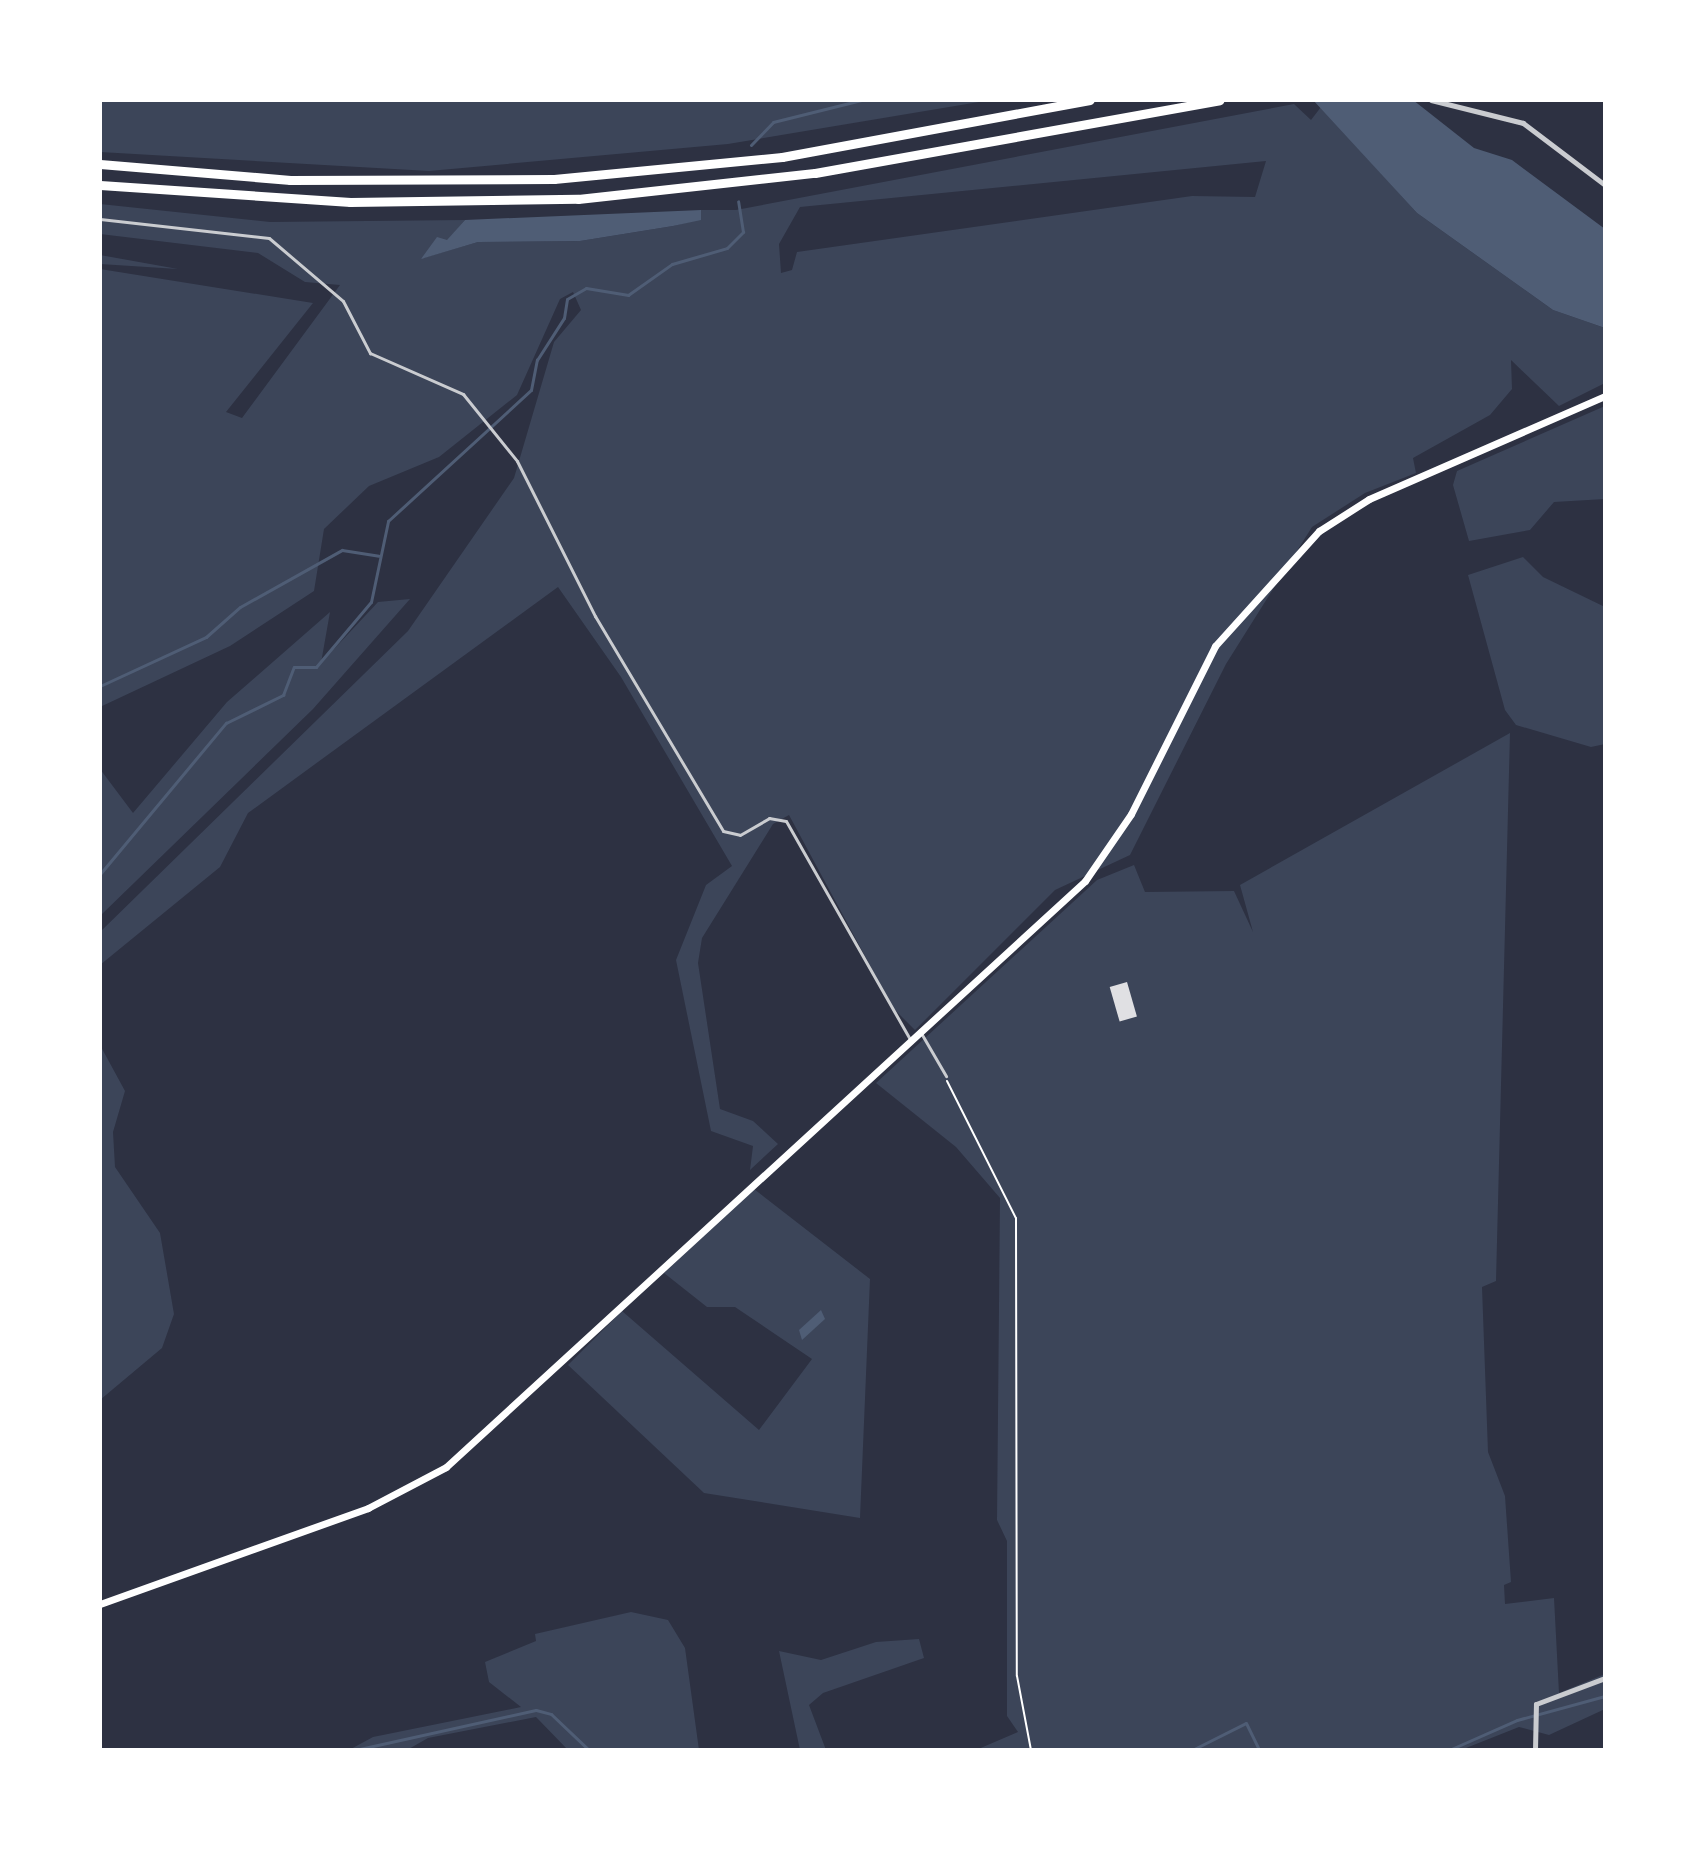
<!DOCTYPE html>
<html>
<head>
<meta charset="utf-8">
<style>
  body { margin:0 }
  #map { position:relative; width:1705px; height:1850px; overflow:hidden; background:#2d3142; font-family:"PT Sans",sans-serif }
  div>[style] { position:absolute }
  .green>* { inset:0; background:#3c4559 }
  .water>* { inset:0; background:#4f5d75 }
  .stream>* { height:3px; margin:-1.5px; padding:0 1.5px; transform-origin:1.5px; border-radius:1.5px; background:#4f5d75 }
  .building>* { inset:0; background:#e0e0e3; transform-origin:0 0 }
  .path>* { height:2px; margin:-1px; padding:0 1px; transform-origin:1px; border-radius:1px; background:#fff }
  .service>* { height:3px; margin:-1.5px; padding:0 1.5px; transform-origin:1.5px; border-radius:1.5px; background:#caccd0 }
  .minor>* { height:5px; margin:-2.5px; padding:0 2.5px; transform-origin:2.5px; border-radius:2.5px; background:#caccd0 }
  .secondary>* { height:7px; margin:-3.5px; padding:0 3.5px; transform-origin:3.5px; border-radius:3.5px; background:#fff }
  .motorway>* { height:9px; margin:-4.5px; padding:0 4.5px; transform-origin:4.5px; border-radius:4.5px; background:#fff }
  span { translate:-50% -50%; white-space:nowrap; text-align:center; line-height:1.15; -webkit-text-stroke:6px #fff; paint-order:stroke }
  .frame { position:absolute; inset:0; border:102px solid #fff; pointer-events:none }
</style>
</head>
<body>
<div id="map">
  <div class="green">
    <i style="clip-path:polygon(100px 100px,991px 100px,728px 144px,429px 171px,100px 152px)"></i>
    <i style="clip-path:polygon(evenodd,1294px 104px,1311px 120px,1321px 107px,1417px 213px,1553px 310px,1605px 328px,1605px 383px,1559px 406px,1511px 360px,1512px 389px,1490px 415px,1413px 458px,1416px 473px,1365px 493px,1312px 527px,1226px 664px,1130px 855px,1055px 890px,915px 1030px,893px 1008px,789px 815px,773px 824px,702px 938px,698px 963px,720px 1109px,753px 1121px,778px 1144px,750px 1170px,753px 1146px,711px 1131px,676px 960px,706px 885px,732px 866px,621px 677px,558px 587px,248px 813px,220px 867px,100px 965px,100px 932px,408px 631px,514px 478px,554px 342px,581px 310px,573px 292px,560px 299px,517px 395px,439px 457px,369px 486px,324px 529px,314px 591px,230px 646px,100px 707px,100px 269px,313px 303px,226px 412px,242px 418px,340px 285px,305px 282px,258px 253px,100px 234px,100px 204px,270px 222px,465px 220px,447px 241px,437px 238px,423px 258px,478px 242px,580px 241px,673px 226px,701px 219px,701px 210px,736px 210px,1294px 104px,1266px 161px,1255px 197px,1192px 196px,797px 252px,792px 270px,781px 273px,779px 244px,800px 207px,1266px 161px)"></i>
    <i style="clip-path:polygon(100px 255px,178px 269px,100px 264px)"></i>
    <i style="clip-path:polygon(1605px 406px,1605px 499px,1554px 502px,1530px 530px,1469px 541px,1453px 485px,1457px 471px)"></i>
    <i style="clip-path:polygon(1523px 557px,1543px 577px,1605px 607px,1605px 744px,1591px 747px,1516px 725px,1505px 710px,1468px 575px)"></i>
    <i style="clip-path:polygon(410px 599px,313px 709px,100px 916px,100px 769px,133px 813px,227px 702px,330px 612px,321px 663px,378px 602px)"></i>
    <i style="clip-path:polygon(1510px 733px,1496px 1281px,1482px 1287px,1488px 1452px,1505px 1496px,1511px 1582px,1504px 1585px,1505px 1604px,1554px 1598px,1559px 1693px,1605px 1674px,1605px 1709px,1549px 1735px,1519px 1727px,1461px 1750px,976px 1750px,1018px 1732px,1007px 1716px,1007px 1541px,997px 1520px,1000px 1198px,956px 1147px,876px 1083px,1097px 880px,1134px 865px,1145px 892px,1234px 891px,1253px 932px,1240px 885px)"></i>
    <i style="clip-path:polygon(100px 1045px,125px 1091px,113px 1132px,115px 1167px,160px 1233px,174px 1314px,162px 1348px,100px 1400px)"></i>
    <i style="clip-path:polygon(754px 1189px,870px 1279px,860px 1518px,704px 1493px,568px 1365px,622px 1311px,759px 1430px,812px 1359px,735px 1307px,707px 1307px,664px 1273px)"></i>
    <i style="clip-path:polygon(631px 1612px,668px 1620px,685px 1648px,699px 1750px,568px 1750px,536px 1717px,428px 1738px,407px 1750px,349px 1750px,373px 1737px,521px 1707px,489px 1682px,485px 1662px,536px 1641px,535px 1634px)"></i>
    <i style="clip-path:polygon(919px 1639px,924px 1658px,823px 1693px,809px 1705px,826px 1750px,800px 1750px,779px 1651px,821px 1660px,876px 1642px)"></i>
  </div>
  <div class="water">
    <i style="clip-path:polygon(1313px 100px,1413px 100px,1474px 148px,1512px 160px,1605px 229px,1605px 328px,1553px 310px,1417px 213px)"></i>
    <i style="clip-path:polygon(701px 210px,701px 220px,673px 226px,580px 241px,478px 242px,421px 259px,437px 237px,447px 240px,465px 220px)"></i>
    <i style="clip-path:polygon(821px 1310px,825px 1319px,802px 1340px,799px 1330px)"></i>
  </div>
  <div class="stream">
    <i style="left:751px;top:145px;width:32px;rotate:-46deg"></i>
    <i style="left:773px;top:122px;width:91px;rotate:-14deg"></i>
    <i style="left:100px;top:686px;width:117px;rotate:-24.8deg"></i>
    <i style="left:206px;top:637px;width:45px;rotate:-41.4deg"></i>
    <i style="left:240px;top:607px;width:117px;rotate:-29.2deg"></i>
    <i style="left:342px;top:550px;width:37px;rotate:9deg"></i>
    <i style="left:100px;top:874px;width:197px;rotate:-50.2deg"></i>
    <i style="left:226px;top:723px;width:64px;rotate:-26.2deg"></i>
    <i style="left:283px;top:695px;width:30px;rotate:-69deg"></i>
    <i style="left:294px;top:667px;width:22px"></i>
    <i style="left:316px;top:667px;width:85px;rotate:-49.8deg"></i>
    <i style="left:371px;top:602px;width:83px;rotate:-78.1deg"></i>
    <i style="left:388px;top:521px;width:194px;rotate:-42.5deg"></i>
    <i style="left:531px;top:390px;width:31px;rotate:-79deg"></i>
    <i style="left:537px;top:360px;width:50px;rotate:-57.3deg"></i>
    <i style="left:564px;top:318px;width:19px;rotate:-81deg"></i>
    <i style="left:567px;top:299px;width:22px;rotate:-30deg"></i>
    <i style="left:586px;top:288px;width:43px;rotate:9.5deg"></i>
    <i style="left:628px;top:295px;width:54px;rotate:-35.2deg"></i>
    <i style="left:672px;top:264px;width:57px;rotate:-16.2deg"></i>
    <i style="left:727px;top:248px;width:23px;rotate:-45deg"></i>
    <i style="left:743px;top:232px;width:31px;rotate:-99deg"></i>
    <i style="left:355px;top:1750px;width:185px;rotate:-12.5deg"></i>
    <i style="left:536px;top:1710px;width:16px;rotate:15deg"></i>
    <i style="left:551px;top:1714px;width:52px;rotate:43.5deg"></i>
    <i style="left:1192px;top:1750px;width:60px;rotate:-26.6deg"></i>
    <i style="left:1246px;top:1723px;width:30px;rotate:64deg"></i>
    <i style="left:1449px;top:1750px;width:74px;rotate:-23.8deg"></i>
    <i style="left:1517px;top:1720px;width:91px;rotate:-15.3deg"></i>
  </div>
  <div class="building">
    <i style="left:1127px;top:982px;width:36px;height:18px;rotate:74deg"></i>
  </div>
  <div class="path">
    <i style="left:947px;top:1081px;width:153px;rotate:63.3deg"></i>
    <i style="left:1016px;top:1218px;width:458px;rotate:89.9deg"></i>
    <i style="left:1017px;top:1676px;width:75px;rotate:79.3deg"></i>
  </div>
  <div class="service">
    <i style="left:100px;top:219px;width:170px;rotate:6.4deg"></i>
    <i style="left:269px;top:238px;width:97px;rotate:40.4deg"></i>
    <i style="left:343px;top:301px;width:59px;rotate:62.6deg"></i>
    <i style="left:370px;top:353px;width:102px;rotate:23.8deg"></i>
    <i style="left:463px;top:394px;width:86px;rotate:51.1deg"></i>
    <i style="left:517px;top:461px;width:174px;rotate:63.3deg"></i>
    <i style="left:595px;top:616px;width:250px;rotate:59.2deg"></i>
    <i style="left:723px;top:831px;width:17px;rotate:13deg"></i>
    <i style="left:740px;top:835px;width:34px;rotate:-30deg"></i>
    <i style="left:769px;top:818px;width:17px;rotate:10deg"></i>
    <i style="left:786px;top:821px;width:251px;rotate:60.4deg"></i>
    <i style="left:921px;top:1033px;width:50px;rotate:59.8deg"></i>
  </div>
  <div class="minor">
    <i style="left:1431px;top:100px;width:95px;rotate:14deg"></i>
    <i style="left:1523px;top:123px;width:103px;rotate:37.1deg"></i>
    <i style="left:1535px;top:1750px;width:46px;rotate:-88.8deg"></i>
    <i style="left:1536px;top:1704px;width:74px;rotate:-20.6deg"></i>
  </div>
  <div class="secondary">
    <i style="left:100px;top:1604px;width:285px;rotate:-19.7deg"></i>
    <i style="left:368px;top:1508px;width:88px;rotate:-27.7deg"></i>
    <i style="left:446px;top:1467px;width:867px;rotate:-42.52deg"></i>
    <i style="left:1085px;top:881px;width:81px;rotate:-55.5deg"></i>
    <i style="left:1131px;top:814px;width:188px;rotate:-63.4deg"></i>
    <i style="left:1215px;top:646px;width:155px;rotate:-47.9deg"></i>
    <i style="left:1319px;top:531px;width:59px;rotate:-32.6deg"></i>
    <i style="left:1369px;top:499px;width:257px;rotate:-23.6deg"></i>
  </div>
  <div class="motorway">
    <i style="left:100px;top:164px;width:191px;rotate:4.8deg"></i>
    <i style="left:290px;top:180px;width:264px;rotate:-0.2deg"></i>
    <i style="left:554px;top:179px;width:229px;rotate:-5.5deg"></i>
    <i style="left:782px;top:157px;width:313px;rotate:-10.5deg"></i>
    <i style="left:100px;top:185px;width:251px;rotate:3.9deg"></i>
    <i style="left:350px;top:202px;width:228px;rotate:-0.8deg"></i>
    <i style="left:578px;top:199px;width:238px;rotate:-6.3deg"></i>
    <i style="left:815px;top:173px;width:411px;rotate:-10.2deg"></i>
  </div>
  <div class="frame"></div>
</div>
</body>
</html>
